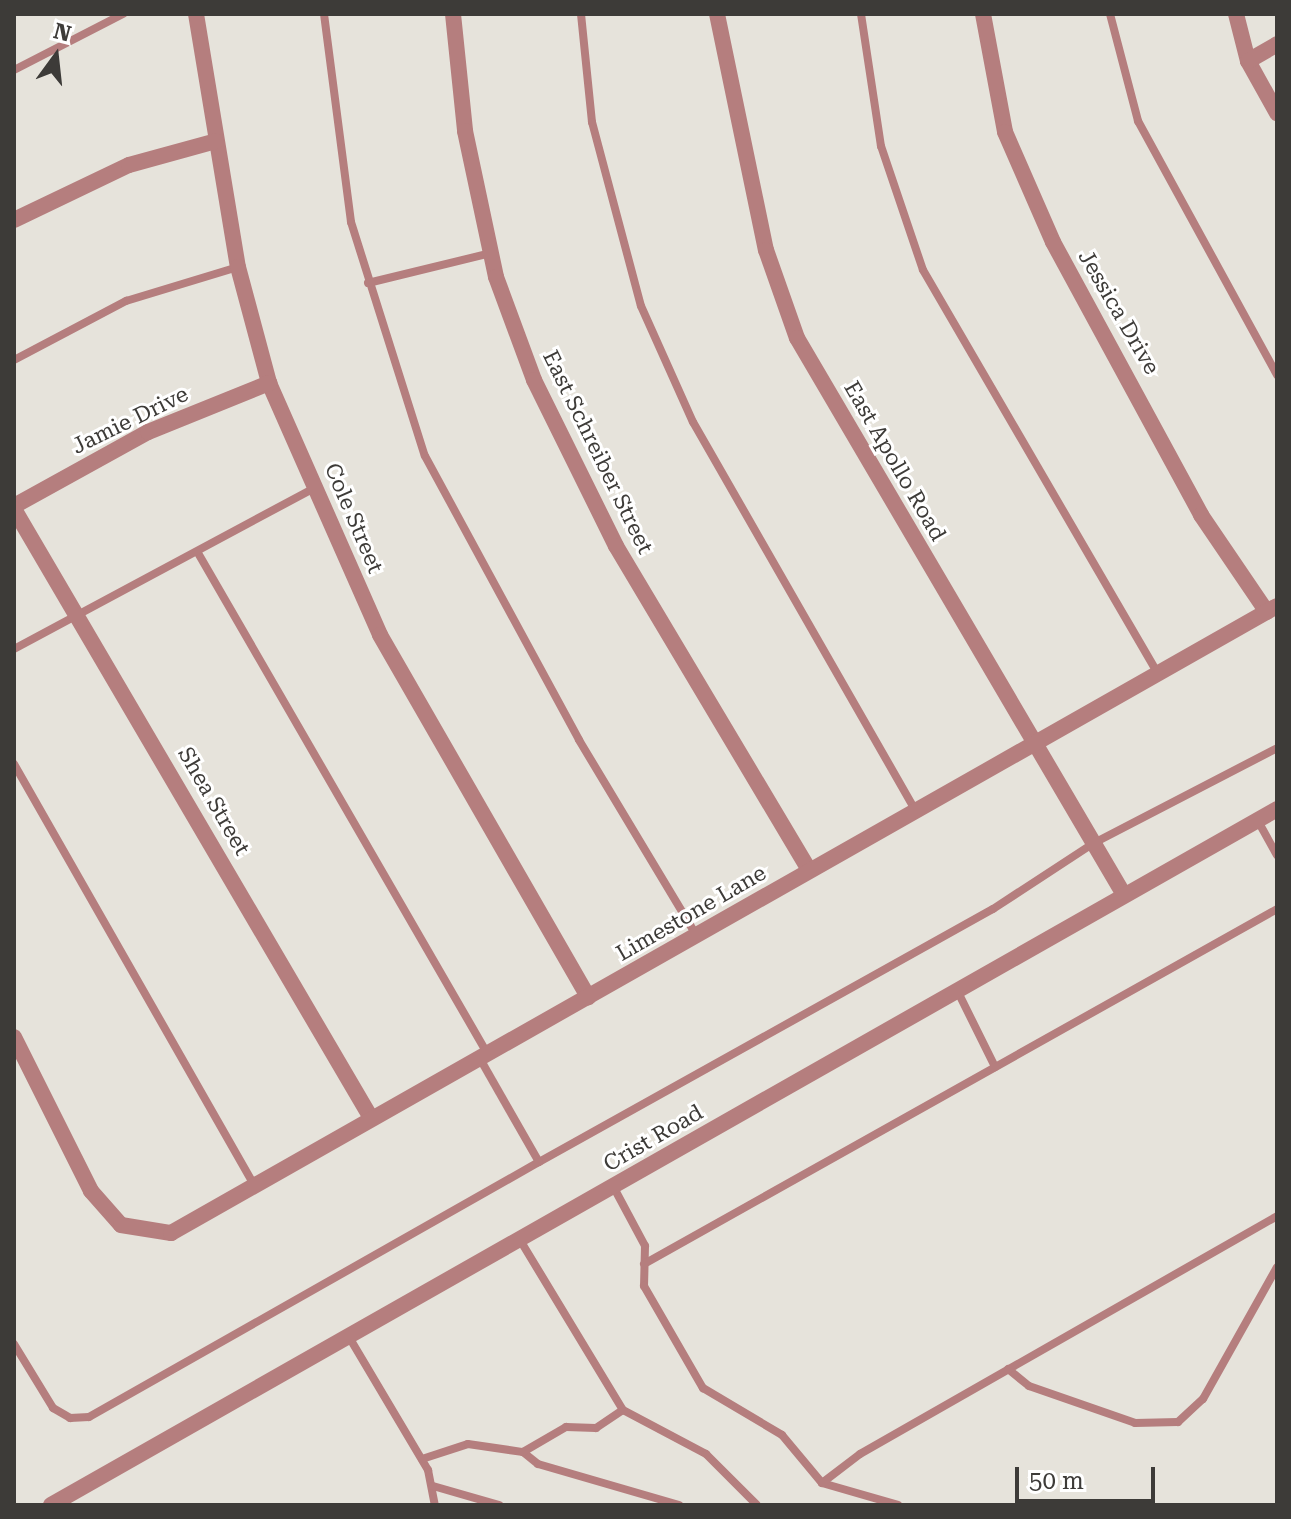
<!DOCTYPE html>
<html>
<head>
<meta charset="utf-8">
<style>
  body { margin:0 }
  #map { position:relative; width:1291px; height:1519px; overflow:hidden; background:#e6e3db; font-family:"Roboto Serif",serif }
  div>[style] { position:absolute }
  .service>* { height:8px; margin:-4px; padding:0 4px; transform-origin:4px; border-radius:4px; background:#b57e7e }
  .minor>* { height:16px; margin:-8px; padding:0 8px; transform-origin:8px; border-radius:8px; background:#b57e7e }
  .tertiary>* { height:16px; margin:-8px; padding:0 8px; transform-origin:8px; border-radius:8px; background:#b57e7e }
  span { translate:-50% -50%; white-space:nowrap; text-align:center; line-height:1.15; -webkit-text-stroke:6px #fff; paint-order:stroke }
  .street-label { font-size:22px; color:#3d3b38 }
  .frame { position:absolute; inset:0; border:16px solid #3d3b38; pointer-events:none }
  .north { position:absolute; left:16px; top:16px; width:80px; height:80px; -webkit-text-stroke:6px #fff; paint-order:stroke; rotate:15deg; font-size:22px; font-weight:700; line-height:32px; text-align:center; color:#3d3b38 }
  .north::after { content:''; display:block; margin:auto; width:28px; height:36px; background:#3d3b38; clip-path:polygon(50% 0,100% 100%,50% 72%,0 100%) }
  .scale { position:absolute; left:1015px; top:1467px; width:140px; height:36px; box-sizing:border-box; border:4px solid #3d3b38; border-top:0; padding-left:10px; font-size:24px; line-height:28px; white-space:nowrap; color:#3d3b38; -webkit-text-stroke:6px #fff; paint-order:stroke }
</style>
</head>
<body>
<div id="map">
  <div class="service">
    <i style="left:324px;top:14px;width:210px;rotate:82.6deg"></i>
    <i style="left:351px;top:222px;width:245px;rotate:72.5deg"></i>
    <i style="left:425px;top:456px;width:323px;rotate:61.5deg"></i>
    <i style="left:579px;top:740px;width:227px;rotate:59deg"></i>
    <i style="left:581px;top:14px;width:109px;rotate:84.2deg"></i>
    <i style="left:592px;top:122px;width:190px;rotate:75.1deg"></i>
    <i style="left:641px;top:306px;width:127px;rotate:65.9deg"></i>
    <i style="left:693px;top:422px;width:447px;rotate:60.2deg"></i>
    <i style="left:861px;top:14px;width:134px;rotate:81.4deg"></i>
    <i style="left:881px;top:146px;width:131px;rotate:71.3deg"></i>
    <i style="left:923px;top:270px;width:467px;rotate:59.8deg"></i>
    <i style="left:1110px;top:14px;width:111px;rotate:75.3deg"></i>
    <i style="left:1138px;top:121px;width:290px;rotate:61.3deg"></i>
    <i style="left:14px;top:70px;width:123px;rotate:-27.2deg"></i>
    <i style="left:368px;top:283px;width:127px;rotate:-13.7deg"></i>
    <i style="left:14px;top:360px;width:127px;rotate:-27.8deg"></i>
    <i style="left:126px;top:301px;width:117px;rotate:-16.9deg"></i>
    <i style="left:198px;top:553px;width:578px;rotate:59.97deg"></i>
    <i style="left:14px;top:649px;width:343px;rotate:-28.2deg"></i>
    <i style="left:14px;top:764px;width:484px;rotate:60.3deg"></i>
    <i style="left:1258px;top:821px;width:39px;rotate:61deg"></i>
    <i style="left:957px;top:990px;width:86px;rotate:63.7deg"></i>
    <i style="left:479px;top:1057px;width:121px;rotate:60.3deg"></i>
    <i style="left:539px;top:1162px;width:520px;rotate:-29.13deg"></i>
    <i style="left:993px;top:909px;width:121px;rotate:-33.2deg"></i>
    <i style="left:1094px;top:843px;width:206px;rotate:-27.4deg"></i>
    <i style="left:613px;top:1186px;width:68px;rotate:61.9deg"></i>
    <i style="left:645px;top:1246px;width:40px;rotate:91.4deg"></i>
    <i style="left:644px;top:1286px;width:118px;rotate:60deg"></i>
    <i style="left:703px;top:1388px;width:92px;rotate:30.7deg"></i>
    <i style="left:782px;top:1435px;width:62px;rotate:50.2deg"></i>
    <i style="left:822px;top:1483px;width:79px;rotate:16.1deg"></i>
    <i style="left:520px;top:1240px;width:199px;rotate:58.8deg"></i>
    <i style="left:623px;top:1410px;width:94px;rotate:27.9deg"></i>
    <i style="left:706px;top:1454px;width:72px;rotate:45deg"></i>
    <i style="left:644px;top:1264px;width:726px;rotate:-29.28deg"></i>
    <i style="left:349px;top:1337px;width:155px;rotate:59.3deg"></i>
    <i style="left:428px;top:1470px;width:36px;rotate:79deg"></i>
    <i style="left:14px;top:1344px;width:75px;rotate:58.6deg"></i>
    <i style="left:53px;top:1408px;width:20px;rotate:30deg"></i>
    <i style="left:70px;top:1418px;width:19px;rotate:-3deg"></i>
    <i style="left:89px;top:1417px;width:517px;rotate:-29.54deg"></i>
    <i style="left:1008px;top:1369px;width:27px;rotate:39deg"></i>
    <i style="left:1029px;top:1386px;width:112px;rotate:19.2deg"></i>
    <i style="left:1135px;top:1423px;width:43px;rotate:-1.3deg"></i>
    <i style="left:1178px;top:1422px;width:34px;rotate:-43deg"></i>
    <i style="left:1203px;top:1399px;width:151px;rotate:-60.7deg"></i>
    <i style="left:523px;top:1452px;width:19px;rotate:39deg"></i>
    <i style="left:538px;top:1464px;width:147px;rotate:16.2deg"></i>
    <i style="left:422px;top:1459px;width:48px;rotate:-18.1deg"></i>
    <i style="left:468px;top:1444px;width:56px;rotate:8.3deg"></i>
    <i style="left:523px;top:1452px;width:50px;rotate:-30.2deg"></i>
    <i style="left:566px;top:1427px;width:30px;rotate:2deg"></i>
    <i style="left:596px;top:1428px;width:32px;rotate:-34deg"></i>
    <i style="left:822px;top:1483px;width:48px;rotate:-37.3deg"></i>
    <i style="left:860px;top:1454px;width:480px;rotate:-29.7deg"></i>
    <i style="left:433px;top:1486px;width:69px;rotate:16.1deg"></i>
  </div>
  <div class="minor">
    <i style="left:196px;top:14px;width:256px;rotate:80.6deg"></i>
    <i style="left:238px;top:267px;width:120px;rotate:75deg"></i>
    <i style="left:269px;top:383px;width:275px;rotate:66.2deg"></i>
    <i style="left:380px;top:635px;width:418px;rotate:60.1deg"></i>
    <i style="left:453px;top:14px;width:118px;rotate:84.1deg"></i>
    <i style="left:465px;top:131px;width:149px;rotate:78deg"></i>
    <i style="left:496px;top:277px;width:110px;rotate:69.7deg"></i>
    <i style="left:534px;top:380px;width:185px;rotate:63.7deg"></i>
    <i style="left:616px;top:546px;width:377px;rotate:59.2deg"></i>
    <i style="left:717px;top:14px;width:241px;rotate:78.3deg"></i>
    <i style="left:766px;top:250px;width:93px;rotate:70.6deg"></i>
    <i style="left:797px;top:338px;width:646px;rotate:59.58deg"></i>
    <i style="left:983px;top:14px;width:120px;rotate:79.4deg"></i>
    <i style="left:1005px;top:132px;width:120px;rotate:66.4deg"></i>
    <i style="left:1053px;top:242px;width:311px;rotate:61.5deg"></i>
    <i style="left:1201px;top:515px;width:117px;rotate:55.8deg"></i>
    <i style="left:1236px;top:14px;width:49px;rotate:75.7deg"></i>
    <i style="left:1248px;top:61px;width:60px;rotate:60.9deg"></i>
    <i style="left:1248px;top:61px;width:34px;rotate:-30deg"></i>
    <i style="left:14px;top:220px;width:127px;rotate:-25.6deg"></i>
    <i style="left:129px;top:165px;width:90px;rotate:-15.4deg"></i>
    <i style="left:14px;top:506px;width:153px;rotate:-28.9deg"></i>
    <i style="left:148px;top:432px;width:131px;rotate:-22deg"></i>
    <i style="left:14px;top:509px;width:706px;rotate:59.62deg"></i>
    <i style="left:14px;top:1037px;width:172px;rotate:63.4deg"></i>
    <i style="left:91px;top:1191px;width:45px;rotate:48.6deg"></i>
    <i style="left:121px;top:1225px;width:51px;rotate:9.1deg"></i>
    <i style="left:171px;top:1233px;width:1271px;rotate:-29.55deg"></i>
  </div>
  <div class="tertiary">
    <i style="left:51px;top:1505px;width:1410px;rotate:-29.58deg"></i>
  </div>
  <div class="street-label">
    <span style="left:1119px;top:312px;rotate:60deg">Jessica Drive</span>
    <span style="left:130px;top:420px;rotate:-26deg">Jamie Drive</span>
    <span style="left:598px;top:452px;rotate:64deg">East Schreiber Street</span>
    <span style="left:895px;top:461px;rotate:60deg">East Apollo Road</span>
    <span style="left:354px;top:518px;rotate:67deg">Cole Street</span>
    <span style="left:214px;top:801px;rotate:60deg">Shea Street</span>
    <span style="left:691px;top:913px;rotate:-30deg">Limestone Lane</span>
    <span style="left:653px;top:1138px;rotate:-30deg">Crist Road</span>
  </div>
  <div class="frame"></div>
  <div class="north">N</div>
  <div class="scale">50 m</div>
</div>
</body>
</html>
